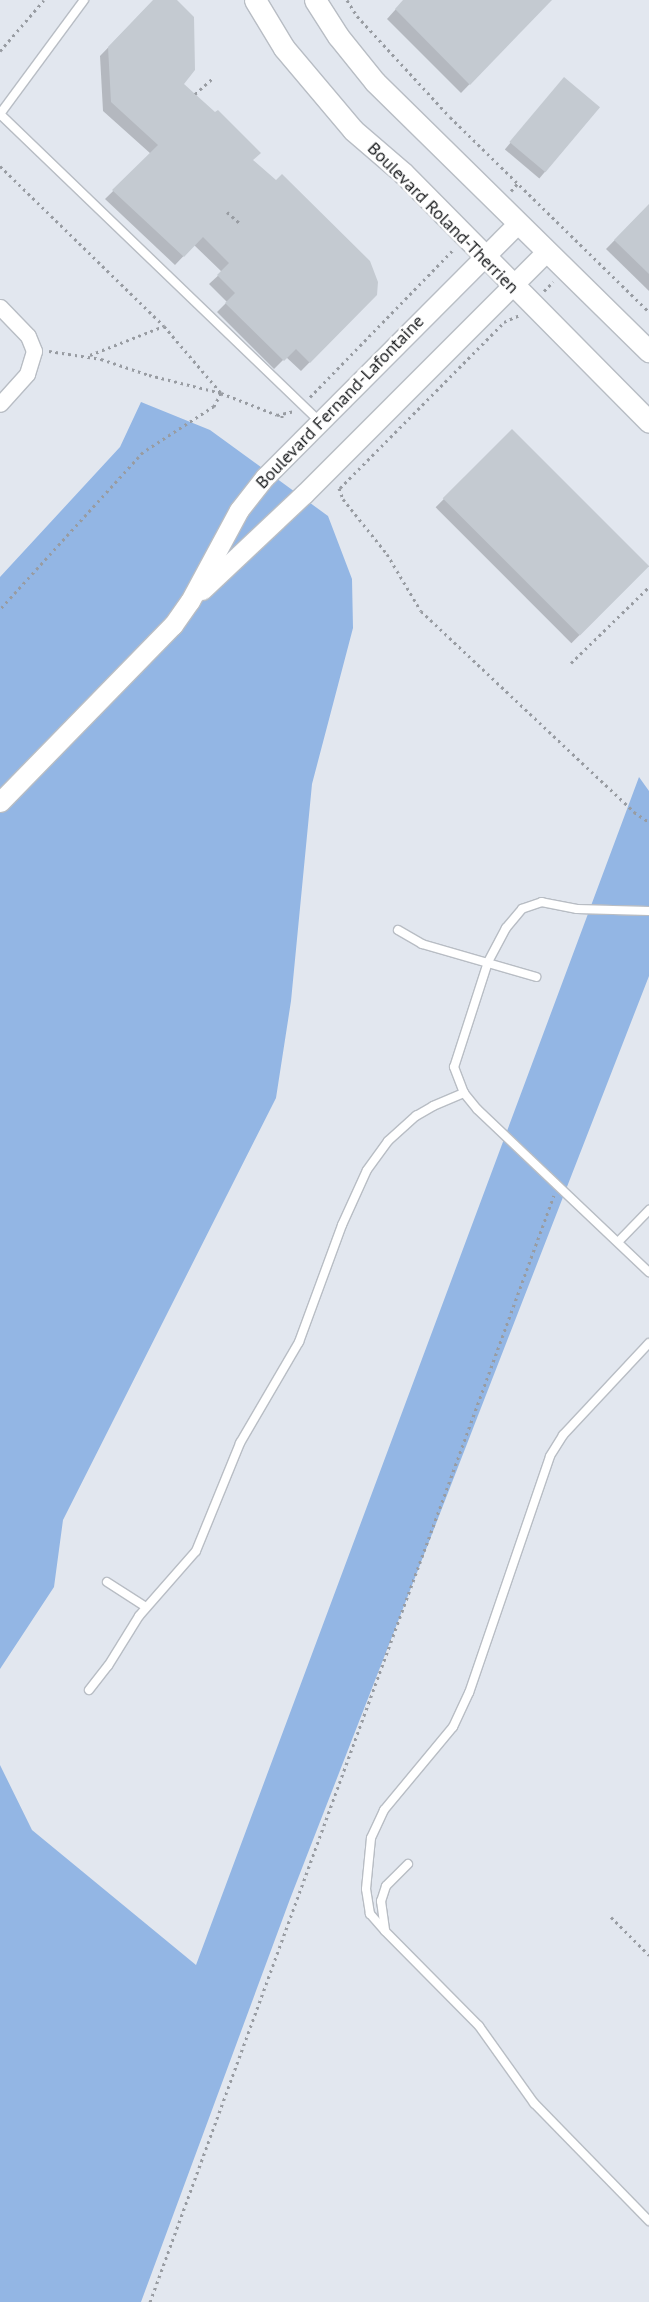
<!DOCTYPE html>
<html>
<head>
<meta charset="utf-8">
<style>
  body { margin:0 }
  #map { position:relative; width:649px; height:2302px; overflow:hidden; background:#e2e7ef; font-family:"PT Sans",sans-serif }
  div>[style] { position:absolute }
  .forest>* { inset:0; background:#93b6e4 }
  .shadow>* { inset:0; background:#0003; transform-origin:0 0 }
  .building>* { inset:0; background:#c4cad1; transform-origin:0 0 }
  .path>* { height:3px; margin-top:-1.5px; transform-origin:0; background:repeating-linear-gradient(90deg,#989ca2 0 2.5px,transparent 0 6.5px) }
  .roads { filter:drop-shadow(1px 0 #b8bdc4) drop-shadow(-1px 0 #b8bdc4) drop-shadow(0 1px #b8bdc4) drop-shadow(0 -1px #b8bdc4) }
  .service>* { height:8px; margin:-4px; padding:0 4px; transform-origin:4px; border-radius:4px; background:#fff }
  .minor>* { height:15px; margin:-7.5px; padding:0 7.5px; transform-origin:7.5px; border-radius:7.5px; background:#fff }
  .tertiary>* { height:19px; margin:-9.5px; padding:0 9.5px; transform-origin:9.5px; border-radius:9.5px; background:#fff }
  .secondary>* { height:21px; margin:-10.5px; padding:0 10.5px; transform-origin:10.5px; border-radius:10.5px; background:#fff }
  span { translate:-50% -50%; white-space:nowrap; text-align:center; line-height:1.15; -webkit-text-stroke:5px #fff; paint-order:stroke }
  .street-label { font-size:18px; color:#181a1c }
</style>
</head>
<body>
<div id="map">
  <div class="forest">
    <i style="clip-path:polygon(141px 402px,210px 430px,328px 516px,352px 579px,353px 628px,312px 784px,291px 1001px,276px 1098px,63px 1520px,54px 1587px,0 1669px,0 577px,120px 447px)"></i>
    <i style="clip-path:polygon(639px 777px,649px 791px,649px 976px,290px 1899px,141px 2302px,0 2302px,0 1765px,32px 1830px,196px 1965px)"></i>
  </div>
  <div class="shadow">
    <i style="clip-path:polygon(154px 0,175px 0,182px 84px,376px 295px,301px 371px,286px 357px,274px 369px,217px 312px,227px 302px,209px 284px,222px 272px,194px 245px,175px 265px,105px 199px,151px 154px,103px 111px,100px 56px)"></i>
    <i style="clip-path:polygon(404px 0,551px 0,461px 93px,387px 19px)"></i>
    <i style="left:564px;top:79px;width:45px;height:92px;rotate:40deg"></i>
    <i style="clip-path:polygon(649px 205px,649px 291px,606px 249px)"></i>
    <i style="left:512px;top:431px;width:192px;height:108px;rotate:45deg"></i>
  </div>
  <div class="building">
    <i style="clip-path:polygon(153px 0,177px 0,194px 17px,195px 70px,184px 84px,215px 112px,218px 110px,261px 153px,253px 160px,276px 180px,282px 174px,370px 261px,378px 282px,377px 295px,310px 363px,296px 349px,284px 361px,225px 303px,235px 293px,217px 275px,229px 263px,203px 237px,184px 257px,112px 190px,158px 145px,111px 102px,108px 47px)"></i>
    <i style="clip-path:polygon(403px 0,552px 0,470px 85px,395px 9px)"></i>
    <i style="left:564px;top:77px;width:47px;height:85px;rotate:40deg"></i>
    <i style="clip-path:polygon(649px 204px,649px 274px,614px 240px)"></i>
    <i style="left:512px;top:429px;width:194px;height:98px;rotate:45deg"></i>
  </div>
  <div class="path">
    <i style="left:347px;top:0;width:19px;rotate:58deg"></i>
    <i style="left:357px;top:16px;width:137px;rotate:47.4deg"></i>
    <i style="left:450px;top:117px;width:279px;rotate:44.4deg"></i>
    <i style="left:0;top:51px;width:67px;rotate:-49.2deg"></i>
    <i style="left:195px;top:94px;width:25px;rotate:-42deg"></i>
    <i style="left:0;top:166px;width:229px;rotate:44.3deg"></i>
    <i style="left:164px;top:326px;width:88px;rotate:49.6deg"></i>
    <i style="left:221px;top:393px;width:15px;rotate:118deg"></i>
    <i style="left:214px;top:406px;width:85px;rotate:147.1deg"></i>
    <i style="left:143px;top:452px;width:212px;rotate:132.3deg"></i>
    <i style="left:511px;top:191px;width:11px;rotate:-49deg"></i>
    <i style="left:227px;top:212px;width:18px;rotate:41deg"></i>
    <i style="left:544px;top:291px;width:13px;rotate:-45deg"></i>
    <i style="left:49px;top:351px;width:53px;rotate:8.7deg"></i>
    <i style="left:101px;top:359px;width:51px;rotate:18.4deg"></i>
    <i style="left:149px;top:375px;width:74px;rotate:14deg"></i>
    <i style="left:221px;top:393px;width:60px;rotate:21.4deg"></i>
    <i style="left:277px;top:415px;width:18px;rotate:-13deg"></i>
    <i style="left:90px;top:355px;width:79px;rotate:-21.4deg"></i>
    <i style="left:310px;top:397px;width:206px;rotate:-45.8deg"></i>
    <i style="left:282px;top:415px;width:6px;rotate:90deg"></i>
    <i style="left:339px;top:488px;width:12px;rotate:70deg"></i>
    <i style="left:343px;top:499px;width:70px;rotate:51.3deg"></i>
    <i style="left:387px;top:554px;width:66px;rotate:59.2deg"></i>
    <i style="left:421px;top:611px;width:293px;rotate:43.3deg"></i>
    <i style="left:634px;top:812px;width:18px;rotate:34deg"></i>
    <i style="left:340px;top:488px;width:233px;rotate:-45.3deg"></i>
    <i style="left:504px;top:322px;width:17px;rotate:-24deg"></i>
    <i style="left:571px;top:663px;width:109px;rotate:-44.3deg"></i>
    <i style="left:611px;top:1917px;width:54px;rotate:45deg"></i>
    <i style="left:150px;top:2302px;width:1178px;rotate:-69.95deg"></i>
  </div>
  <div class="roads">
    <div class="service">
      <i style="left:84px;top:0;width:142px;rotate:126.4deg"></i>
      <i style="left:0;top:114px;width:443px;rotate:43.9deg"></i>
      <i style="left:649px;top:911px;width:72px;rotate:-178.4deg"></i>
      <i style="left:577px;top:909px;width:36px;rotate:-169deg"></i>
      <i style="left:542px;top:902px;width:21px;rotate:161deg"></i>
      <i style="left:522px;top:909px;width:25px;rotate:130deg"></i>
      <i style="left:506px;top:928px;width:38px;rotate:118deg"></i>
      <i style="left:488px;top:962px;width:110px;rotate:107.9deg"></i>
      <i style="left:454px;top:1067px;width:28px;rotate:69deg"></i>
      <i style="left:464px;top:1093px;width:21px;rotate:51deg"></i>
      <i style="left:477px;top:1109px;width:237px;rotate:43.5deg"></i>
      <i style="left:398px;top:930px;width:28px;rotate:30deg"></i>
      <i style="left:422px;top:944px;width:119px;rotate:16.1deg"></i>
      <i style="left:618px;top:1242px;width:45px;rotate:-45.9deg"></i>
      <i style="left:107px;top:1582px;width:46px;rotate:32.7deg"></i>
      <i style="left:89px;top:1690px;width:31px;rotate:-52deg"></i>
      <i style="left:108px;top:1666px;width:59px;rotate:-58.2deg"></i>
      <i style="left:139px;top:1616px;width:86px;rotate:-48.8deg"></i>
      <i style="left:196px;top:1551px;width:117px;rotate:-67.8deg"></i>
      <i style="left:240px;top:1443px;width:117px;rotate:-59.7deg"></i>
      <i style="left:299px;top:1342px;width:125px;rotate:-69.8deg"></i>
      <i style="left:342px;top:1225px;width:60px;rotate:-65.6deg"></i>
      <i style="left:367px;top:1170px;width:36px;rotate:-54deg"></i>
      <i style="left:388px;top:1141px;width:38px;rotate:-42deg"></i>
      <i style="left:416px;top:1116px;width:20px;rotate:-30deg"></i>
      <i style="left:433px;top:1106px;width:34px;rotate:-23deg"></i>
      <i style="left:408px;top:1864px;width:31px;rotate:135deg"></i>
      <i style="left:386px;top:1886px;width:16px;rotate:108deg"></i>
      <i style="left:381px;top:1901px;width:30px;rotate:82deg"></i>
      <i style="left:385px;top:1931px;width:134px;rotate:45.3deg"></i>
      <i style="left:479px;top:2026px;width:95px;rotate:54.5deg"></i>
      <i style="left:534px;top:2103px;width:165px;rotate:45.7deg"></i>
      <i style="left:385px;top:1931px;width:23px;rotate:-131deg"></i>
      <i style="left:370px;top:1914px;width:25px;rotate:-99deg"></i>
      <i style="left:366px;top:1889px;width:51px;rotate:-84.4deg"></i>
      <i style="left:371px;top:1838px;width:31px;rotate:-65deg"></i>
      <i style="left:384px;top:1810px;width:108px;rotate:-50.3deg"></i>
      <i style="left:453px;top:1727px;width:38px;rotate:-65deg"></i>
      <i style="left:469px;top:1693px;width:250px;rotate:-71.1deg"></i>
      <i style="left:550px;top:1456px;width:25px;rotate:-58deg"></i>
      <i style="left:563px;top:1435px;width:126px;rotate:-46.9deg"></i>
    </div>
    <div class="minor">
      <i style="left:0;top:307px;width:40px;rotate:46deg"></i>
      <i style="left:28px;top:336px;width:16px;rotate:68deg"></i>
      <i style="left:34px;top:351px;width:24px;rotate:107deg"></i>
      <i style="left:27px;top:374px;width:40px;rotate:132deg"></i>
    </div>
    <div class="tertiary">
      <i style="left:202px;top:590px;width:140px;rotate:-43.3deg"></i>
      <i style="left:304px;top:494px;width:344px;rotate:-45deg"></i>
      <i style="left:0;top:802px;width:248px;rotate:-45.7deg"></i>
      <i style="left:173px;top:625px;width:29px;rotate:-55deg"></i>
      <i style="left:190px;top:601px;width:103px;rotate:-61.7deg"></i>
      <i style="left:239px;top:510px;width:42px;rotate:-51.8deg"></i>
      <i style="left:265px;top:477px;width:359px;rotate:-45.1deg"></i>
    </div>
    <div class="secondary">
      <i style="left:255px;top:0;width:56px;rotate:58.9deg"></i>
      <i style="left:284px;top:48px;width:107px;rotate:49.9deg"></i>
      <i style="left:353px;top:130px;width:66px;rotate:40.7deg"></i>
      <i style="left:403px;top:173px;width:350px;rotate:45.3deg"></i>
      <i style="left:315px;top:0;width:43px;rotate:57.4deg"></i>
      <i style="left:338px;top:36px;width:59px;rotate:51.2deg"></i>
      <i style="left:375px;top:82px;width:384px;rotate:44.5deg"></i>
    </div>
  </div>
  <div class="street-label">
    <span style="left:443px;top:218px;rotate:45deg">Boulevard Roland-Therrien</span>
    <span style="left:340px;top:402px;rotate:-46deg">Boulevard Fernand-Lafontaine</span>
  </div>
</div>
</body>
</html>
